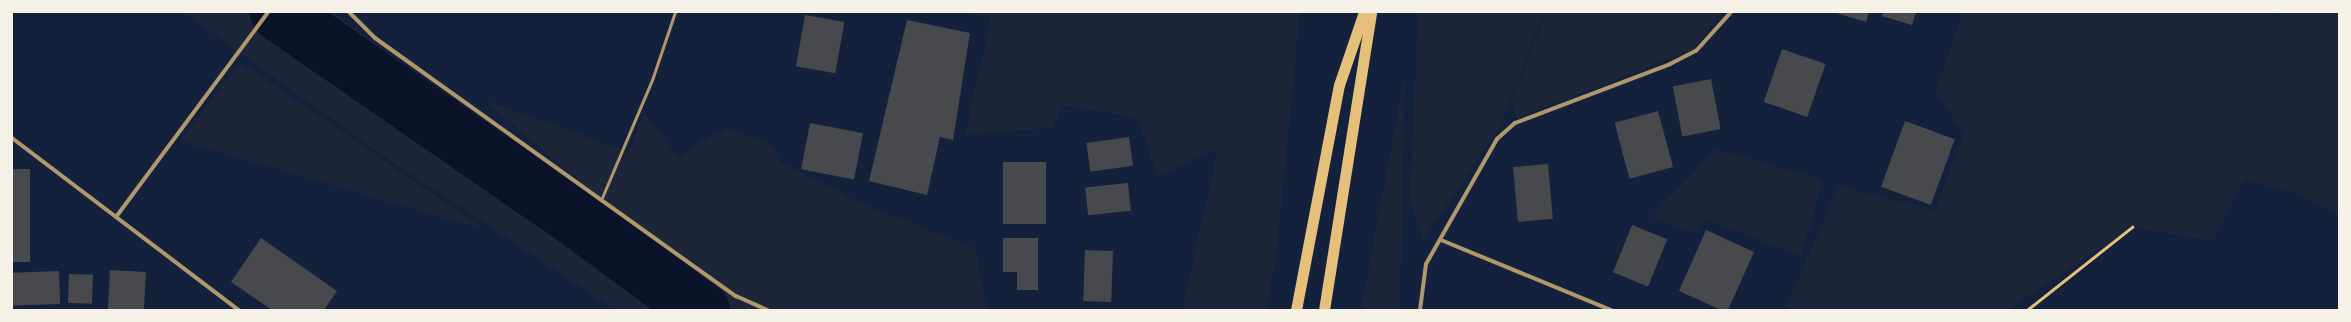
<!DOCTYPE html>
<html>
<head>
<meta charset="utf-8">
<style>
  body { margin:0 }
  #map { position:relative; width:2351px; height:322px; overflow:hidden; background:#14213d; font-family:Spectral,serif }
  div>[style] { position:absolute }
  .green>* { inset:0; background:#1d2539 }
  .river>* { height:57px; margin:-28.5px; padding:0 28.5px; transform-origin:28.5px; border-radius:28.5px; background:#0b132b }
  .building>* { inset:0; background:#48494c; transform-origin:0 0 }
  .path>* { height:2.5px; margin:-1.25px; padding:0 1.25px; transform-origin:1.25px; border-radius:1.25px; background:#e5c07b }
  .service>* { height:3px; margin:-1.5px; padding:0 1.5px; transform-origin:1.5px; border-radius:1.5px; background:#b1986c }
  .minor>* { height:4px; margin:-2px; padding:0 2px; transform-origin:2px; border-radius:2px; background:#b1986c }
  .trunk>* { height:11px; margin:-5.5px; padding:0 5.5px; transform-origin:5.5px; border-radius:5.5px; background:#e5c07b }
  span { translate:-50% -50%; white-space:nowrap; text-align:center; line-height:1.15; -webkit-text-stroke:4px #f6f1e7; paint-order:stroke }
  .frame { position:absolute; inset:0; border:13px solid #f6f1e7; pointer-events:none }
</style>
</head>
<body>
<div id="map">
  <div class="green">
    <i style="clip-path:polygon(183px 12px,332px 12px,457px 103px,600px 199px,484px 100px,629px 152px,644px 113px,679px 158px,712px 134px,716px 135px,727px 127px,774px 146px,779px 162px,858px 202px,975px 248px,987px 310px,615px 310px,398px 166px)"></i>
    <i style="clip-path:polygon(963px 12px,1300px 12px,1276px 257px,1266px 310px,1182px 310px,1218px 149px,1157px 176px,1138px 118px,1063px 105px,1052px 128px,965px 134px,991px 18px)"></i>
    <i style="clip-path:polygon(1418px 12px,1544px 12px,1501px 125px,1423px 240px,1410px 200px)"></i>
    <i style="clip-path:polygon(1546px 12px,1722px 12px,1694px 49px,1517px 118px,1511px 102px)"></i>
    <i style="clip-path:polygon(1963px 12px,2273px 12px,2272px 14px,2275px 17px,2279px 12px,2339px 12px,2339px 216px,2296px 194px,2244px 179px,2213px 241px,2132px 227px,2008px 310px,1784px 310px,1839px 186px,1935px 210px,1964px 134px,1935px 92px)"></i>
    <i style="clip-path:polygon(240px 62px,485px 230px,181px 141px)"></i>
    <i style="clip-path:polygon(1405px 74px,1400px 310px,1361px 310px)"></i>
    <i style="clip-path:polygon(1716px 149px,1823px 180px,1801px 256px,1704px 219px,1698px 234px,1651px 217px)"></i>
  </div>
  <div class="river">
    <i style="left:278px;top:12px;width:369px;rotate:34.7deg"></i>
    <i style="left:581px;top:222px;width:149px;rotate:36.3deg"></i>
  </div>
  <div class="building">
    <i style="clip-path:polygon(1833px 12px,1869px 12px,1866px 22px)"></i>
    <i style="clip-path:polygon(1883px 12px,1916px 12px,1912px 25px,1882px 16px)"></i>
    <i style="left:805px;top:15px;width:40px;height:52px;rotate:10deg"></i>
    <i style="clip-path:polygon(907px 20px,970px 33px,953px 140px,940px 137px,927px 195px,869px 181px)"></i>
    <i style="left:1782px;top:49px;width:46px;height:56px;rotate:19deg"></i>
    <i style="left:1711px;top:79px;width:51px;height:39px;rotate:79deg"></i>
    <i style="left:1658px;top:111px;width:58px;height:45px;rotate:75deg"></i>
    <i style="left:1905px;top:121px;width:53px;height:70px;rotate:20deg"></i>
    <i style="left:810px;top:123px;width:54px;height:47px;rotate:11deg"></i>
    <i style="left:1129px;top:137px;width:29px;height:43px;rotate:82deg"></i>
    <i style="left:1003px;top:162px;width:43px;height:62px"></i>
    <i style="left:1548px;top:164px;width:55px;height:35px;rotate:85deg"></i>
    <i style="left:12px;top:169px;width:18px;height:93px"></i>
    <i style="left:1128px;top:183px;width:28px;height:43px;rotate:84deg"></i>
    <i style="left:1632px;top:225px;width:38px;height:51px;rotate:22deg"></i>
    <i style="clip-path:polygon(1706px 230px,1754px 252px,1728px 310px,1721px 310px,1679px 291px)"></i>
    <i style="clip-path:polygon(261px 238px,337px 291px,324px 310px,272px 310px,231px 282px)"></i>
    <i style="clip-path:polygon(1003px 238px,1038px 238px,1038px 290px,1017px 290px,1017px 272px,1003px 272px)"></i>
    <i style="left:1085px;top:250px;width:28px;height:51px;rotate:2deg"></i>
    <i style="left:110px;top:270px;width:36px;height:40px;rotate:3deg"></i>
    <i style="left:59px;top:271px;width:33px;height:47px;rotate:88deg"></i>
    <i style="left:69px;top:274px;width:24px;height:29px;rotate:2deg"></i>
  </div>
  <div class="path">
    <i style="left:2027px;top:310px;width:134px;rotate:-38.3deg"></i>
  </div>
  <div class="service">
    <i style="left:601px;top:200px;width:130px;rotate:-67deg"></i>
    <i style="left:652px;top:80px;width:72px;rotate:-71.3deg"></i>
  </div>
  <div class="minor">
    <i style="left:349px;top:12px;width:37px;rotate:45deg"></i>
    <i style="left:375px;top:38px;width:444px;rotate:35.6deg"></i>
    <i style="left:736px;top:296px;width:35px;rotate:24deg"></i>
    <i style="left:12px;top:138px;width:285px;rotate:37.2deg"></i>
    <i style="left:116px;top:217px;width:255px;rotate:-53.4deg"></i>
    <i style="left:1441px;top:240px;width:184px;rotate:22.4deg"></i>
    <i style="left:1420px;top:310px;width:46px;rotate:-82.6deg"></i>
    <i style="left:1426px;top:264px;width:144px;rotate:-60.4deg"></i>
    <i style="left:1497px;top:139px;width:24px;rotate:-42deg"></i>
    <i style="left:1515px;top:123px;width:166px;rotate:-20.8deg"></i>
    <i style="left:1670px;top:64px;width:29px;rotate:-27deg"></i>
    <i style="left:1696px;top:51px;width:52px;rotate:-48.1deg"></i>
  </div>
  <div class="trunk">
    <i style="left:1296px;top:310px;width:229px;rotate:-79.2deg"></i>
    <i style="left:1339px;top:85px;width:77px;rotate:-71.1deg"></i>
    <i style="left:1324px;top:310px;width:302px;rotate:-81deg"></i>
  </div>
  <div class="frame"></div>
</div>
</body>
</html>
